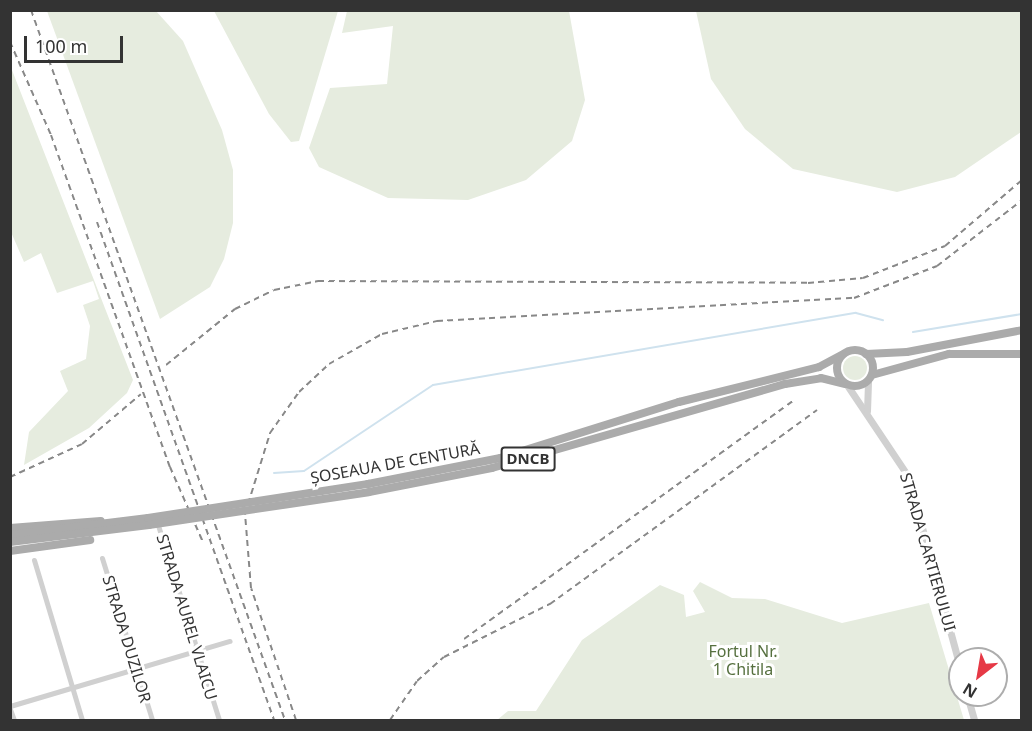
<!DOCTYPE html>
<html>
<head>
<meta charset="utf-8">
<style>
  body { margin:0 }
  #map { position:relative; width:1032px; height:731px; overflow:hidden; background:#fff; font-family:"Noto Sans",sans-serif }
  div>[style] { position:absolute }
  .green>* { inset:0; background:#e6ecdf }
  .round { border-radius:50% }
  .stream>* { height:2px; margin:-1px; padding:0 1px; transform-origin:1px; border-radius:1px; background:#cfe2ee }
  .minor>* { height:5px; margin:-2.5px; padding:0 2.5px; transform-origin:2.5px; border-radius:2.5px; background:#d0d0d0 }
  .tertiary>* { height:7px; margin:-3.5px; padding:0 3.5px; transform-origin:3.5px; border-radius:3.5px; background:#d0d0d0 }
  .primary>* { height:8px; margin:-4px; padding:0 4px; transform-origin:4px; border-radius:4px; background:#ababab }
  .primary>.ring { margin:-4px; padding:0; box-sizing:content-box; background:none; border:8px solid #ababab; border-radius:50% }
  .rail>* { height:2px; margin-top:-1px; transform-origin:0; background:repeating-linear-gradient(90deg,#888 0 6px,transparent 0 10.5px) }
  .primary-bridge>* { height:8px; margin:-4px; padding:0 4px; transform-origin:4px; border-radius:4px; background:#ababab }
  span { translate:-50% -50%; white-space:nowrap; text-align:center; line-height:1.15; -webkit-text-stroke:6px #fff; paint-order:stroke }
  .shield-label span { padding:2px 4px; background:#fff; border:2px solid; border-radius:4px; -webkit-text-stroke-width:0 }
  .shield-label { font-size:15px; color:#333; font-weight:700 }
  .street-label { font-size:16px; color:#333 }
  .park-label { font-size:16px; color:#56703f }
  .frame { position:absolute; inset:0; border:12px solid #333; pointer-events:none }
  .north { position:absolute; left:948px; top:647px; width:60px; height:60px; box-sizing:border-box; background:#fff; border:2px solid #adadad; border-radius:50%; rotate:211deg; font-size:16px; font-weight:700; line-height:24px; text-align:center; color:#333 }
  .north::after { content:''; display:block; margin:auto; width:21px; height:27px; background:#e63946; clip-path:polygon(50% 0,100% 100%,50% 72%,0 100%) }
  .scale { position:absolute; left:24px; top:36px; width:99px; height:27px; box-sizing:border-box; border:3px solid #333; border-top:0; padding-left:8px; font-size:18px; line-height:21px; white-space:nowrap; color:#333; -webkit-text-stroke:4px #fff; paint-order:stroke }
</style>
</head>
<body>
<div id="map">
  <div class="green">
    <i style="clip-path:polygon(47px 11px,156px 11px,183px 41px,222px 130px,233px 170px,233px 223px,224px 259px,210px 287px,160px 319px)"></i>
    <i style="clip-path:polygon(214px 11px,338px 11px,299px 141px,291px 142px,269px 114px)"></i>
    <i style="clip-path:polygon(347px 11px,569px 11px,585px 100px,572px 141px,526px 180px,468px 200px,388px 198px,319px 167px,309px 148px,330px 88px,387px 84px,393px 26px,342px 33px)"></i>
    <i style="clip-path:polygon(696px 11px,1021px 11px,1021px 132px,955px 177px,897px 192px,793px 169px,745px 129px,711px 79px)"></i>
    <i style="clip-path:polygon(10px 65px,133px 380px,127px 393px,89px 428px,24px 465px,29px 432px,68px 391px,60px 371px,86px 359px,90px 326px,83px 305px,99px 299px,93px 281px,57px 293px,41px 253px,24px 262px,11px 232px)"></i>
    <i class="round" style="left:843px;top:356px;width:24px;height:24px"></i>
    <i style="clip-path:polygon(700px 582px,732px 598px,765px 599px,842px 623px,929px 603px,964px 720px,497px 720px,508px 711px,536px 711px,582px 640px,660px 585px,684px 595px,686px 617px,705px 612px,693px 591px)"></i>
  </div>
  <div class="stream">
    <i style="left:913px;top:332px;width:110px;rotate:-9.4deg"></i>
    <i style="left:274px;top:473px;width:30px;rotate:-4deg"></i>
    <i style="left:304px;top:471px;width:155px;rotate:-33.7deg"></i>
    <i style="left:433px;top:385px;width:429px;rotate:-9.7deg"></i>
    <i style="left:856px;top:313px;width:28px;rotate:15deg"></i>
  </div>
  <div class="minor">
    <i style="left:157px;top:522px;width:207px;rotate:72.6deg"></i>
    <i style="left:102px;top:558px;width:170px;rotate:72.8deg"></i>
    <i style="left:34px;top:560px;width:167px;rotate:73.3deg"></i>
    <i style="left:10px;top:706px;width:229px;rotate:-16.5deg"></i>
    <i style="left:10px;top:709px;width:12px;rotate:70deg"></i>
  </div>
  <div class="tertiary">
    <i style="left:847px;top:385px;width:110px;rotate:56.2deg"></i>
    <i style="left:908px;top:476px;width:199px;rotate:74.8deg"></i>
    <i style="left:867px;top:411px;width:30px;rotate:-88deg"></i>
    <i style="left:967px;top:695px;width:26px;rotate:74deg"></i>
  </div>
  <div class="primary">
    <i class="ring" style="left:837px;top:350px;width:28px;height:28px"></i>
    <i style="left:866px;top:354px;width:41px;rotate:-2.8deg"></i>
    <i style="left:907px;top:352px;width:117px;rotate:-10.8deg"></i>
    <i style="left:872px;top:375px;width:80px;rotate:-15.3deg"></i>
    <i style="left:949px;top:354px;width:73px"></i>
    <i style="left:368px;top:484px;width:135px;rotate:-11.1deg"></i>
    <i style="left:500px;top:458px;width:188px;rotate:-17.4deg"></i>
    <i style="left:679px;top:402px;width:144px;rotate:-14deg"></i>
    <i style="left:819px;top:367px;width:27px;rotate:-28deg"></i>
    <i style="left:369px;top:492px;width:125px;rotate:-11deg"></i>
    <i style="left:492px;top:468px;width:305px;rotate:-16deg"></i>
    <i style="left:785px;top:384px;width:36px;rotate:-9deg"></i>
    <i style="left:821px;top:378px;width:25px;rotate:14deg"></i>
    <i style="left:10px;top:528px;width:91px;rotate:-4.4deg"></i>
    <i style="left:10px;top:535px;width:139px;rotate:-7deg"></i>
    <i style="left:10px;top:542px;width:140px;rotate:-7deg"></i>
    <i style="left:10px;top:551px;width:81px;rotate:-7.8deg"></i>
  </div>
  <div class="rail">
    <i style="left:31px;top:10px;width:754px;rotate:70.32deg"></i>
    <i style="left:10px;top:42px;width:102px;rotate:66.2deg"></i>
    <i style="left:51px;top:135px;width:353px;rotate:70.3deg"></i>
    <i style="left:170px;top:467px;width:80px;rotate:66.3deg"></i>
    <i style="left:97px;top:222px;width:529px;rotate:70.43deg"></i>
    <i style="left:166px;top:365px;width:89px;rotate:-39.1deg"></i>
    <i style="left:235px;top:309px;width:43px;rotate:-26deg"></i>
    <i style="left:274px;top:290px;width:45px;rotate:-11.6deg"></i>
    <i style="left:318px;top:281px;width:490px;rotate:0.2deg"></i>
    <i style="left:808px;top:283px;width:55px;rotate:-5.2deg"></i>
    <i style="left:863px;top:278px;width:88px;rotate:-21.3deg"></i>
    <i style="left:945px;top:246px;width:101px;rotate:-40.6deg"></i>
    <i style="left:10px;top:477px;width:79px;rotate:-24.6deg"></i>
    <i style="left:82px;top:444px;width:77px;rotate:-40.3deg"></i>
    <i style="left:464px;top:639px;width:407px;rotate:-35.9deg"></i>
    <i style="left:296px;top:720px;width:139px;rotate:-108.8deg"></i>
    <i style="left:251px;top:588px;width:74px;rotate:-94.6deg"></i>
    <i style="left:245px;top:514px;width:85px;rotate:-72.8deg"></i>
    <i style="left:270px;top:433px;width:50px;rotate:-54.7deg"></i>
    <i style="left:299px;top:392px;width:41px;rotate:-43deg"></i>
    <i style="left:329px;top:364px;width:61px;rotate:-29.5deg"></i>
    <i style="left:382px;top:334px;width:57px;rotate:-13.3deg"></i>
    <i style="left:437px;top:321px;width:418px;rotate:-3.2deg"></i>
    <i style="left:854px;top:298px;width:89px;rotate:-21.1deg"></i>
    <i style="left:937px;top:266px;width:108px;rotate:-37.8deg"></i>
    <i style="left:390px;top:720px;width:47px;rotate:-55.3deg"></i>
    <i style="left:417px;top:681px;width:36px;rotate:-42deg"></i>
    <i style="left:444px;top:657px;width:119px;rotate:-26.6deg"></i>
    <i style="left:550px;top:604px;width:330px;rotate:-36deg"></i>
  </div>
  <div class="primary-bridge">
    <i style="left:148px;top:518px;width:223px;rotate:-8.8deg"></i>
    <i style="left:149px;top:525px;width:222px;rotate:-8.5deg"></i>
  </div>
  <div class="shield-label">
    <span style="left:528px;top:459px">DNCB</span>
  </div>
  <div class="street-label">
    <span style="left:395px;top:463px;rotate:-10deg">ȘOSEAUA DE CENTURĂ</span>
    <span style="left:928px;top:552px;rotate:74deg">STRADA CARTIERULUI</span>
    <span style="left:187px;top:617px;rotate:73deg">STRADA AUREL VLAICU</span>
    <span style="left:127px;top:639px;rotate:73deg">STRADA DUZILOR</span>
  </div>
  <div class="park-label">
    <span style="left:743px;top:660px">Fortul Nr.<br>1 Chitila</span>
  </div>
  <div class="frame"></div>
  <div class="north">N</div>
  <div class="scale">100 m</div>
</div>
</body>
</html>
